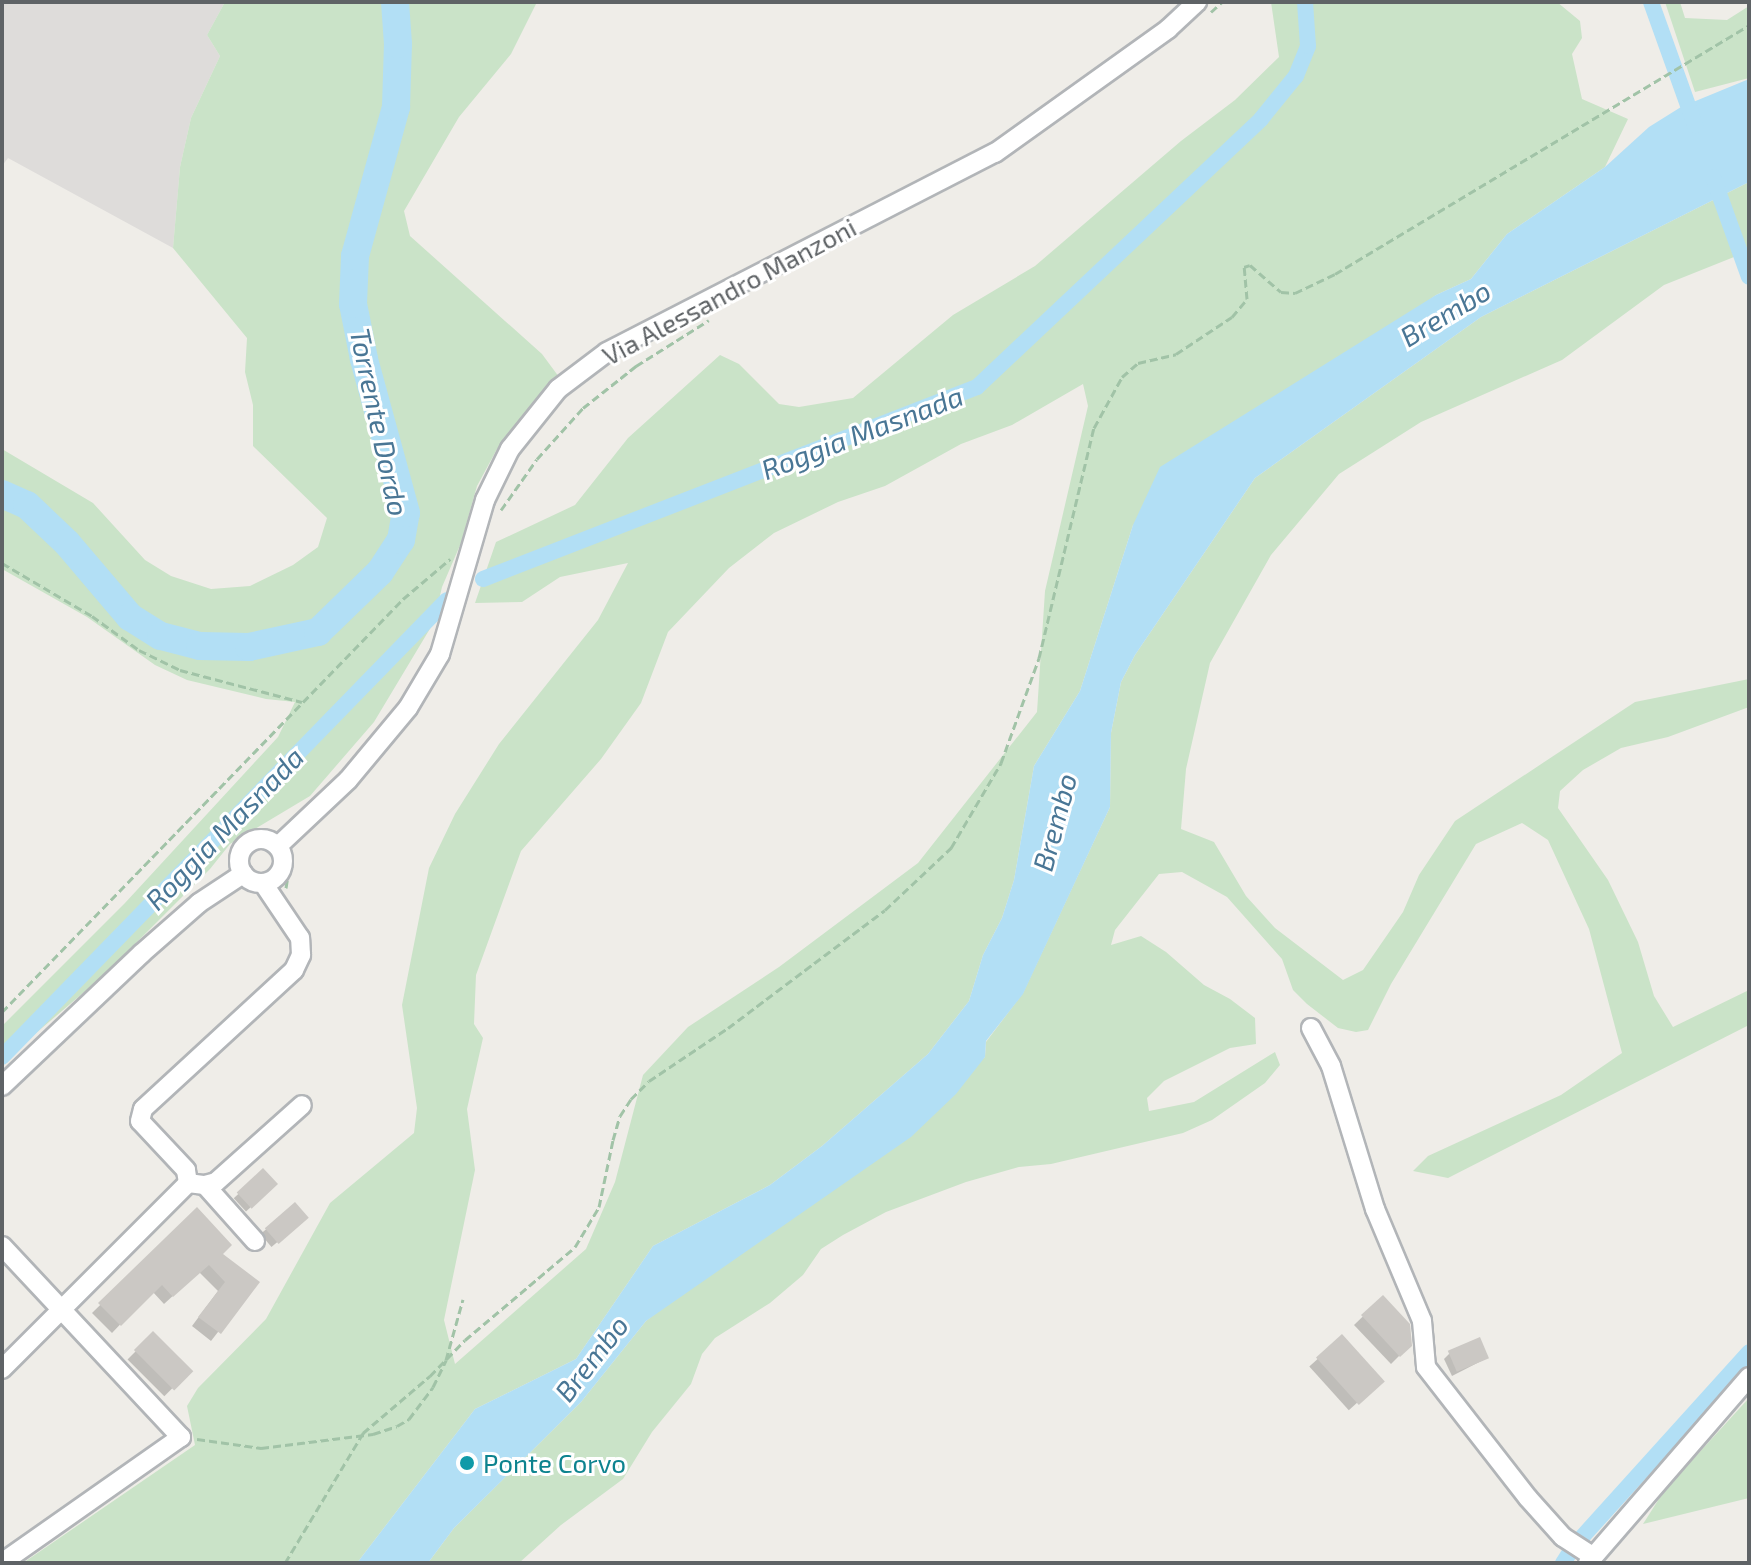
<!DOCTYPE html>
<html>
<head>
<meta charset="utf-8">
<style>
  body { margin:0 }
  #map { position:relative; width:1751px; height:1565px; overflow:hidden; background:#efede8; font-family:"Exo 2",sans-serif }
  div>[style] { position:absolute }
  .industrial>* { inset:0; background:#dedcda }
  .green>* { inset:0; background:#cae3c8 }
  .water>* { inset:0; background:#b2dff5 }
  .shadow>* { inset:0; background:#0003; transform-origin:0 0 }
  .canal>* { height:16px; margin:-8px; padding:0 8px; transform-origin:8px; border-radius:8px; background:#b2dff5 }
  .river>* { height:28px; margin:-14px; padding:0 14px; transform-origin:14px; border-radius:14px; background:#b2dff5 }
  .building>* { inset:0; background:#cbc8c4; transform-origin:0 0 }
  .path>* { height:3px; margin-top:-1.5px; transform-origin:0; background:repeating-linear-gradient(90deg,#a1c3a7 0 8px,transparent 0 12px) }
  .roads { filter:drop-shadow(2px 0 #b2b5b8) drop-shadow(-2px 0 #b2b5b8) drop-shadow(0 2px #b2b5b8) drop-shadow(0 -2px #b2b5b8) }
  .minor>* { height:18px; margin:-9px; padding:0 9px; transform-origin:9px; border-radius:9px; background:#fff }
  .minor>.ring { margin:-9px; padding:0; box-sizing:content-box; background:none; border:18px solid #fff; border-radius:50% }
  .dots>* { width:22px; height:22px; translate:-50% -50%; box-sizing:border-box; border:4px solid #fff; border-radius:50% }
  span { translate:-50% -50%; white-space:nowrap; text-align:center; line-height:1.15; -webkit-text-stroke:6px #fff; paint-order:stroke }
  .street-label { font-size:26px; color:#5f6366 }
  .culture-label { font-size:26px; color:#0d838f }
  .left { translate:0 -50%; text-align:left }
  .water-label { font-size:28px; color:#497695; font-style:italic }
  .frame { position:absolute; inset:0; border:4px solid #5f6366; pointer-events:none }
</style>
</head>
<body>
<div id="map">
  <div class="industrial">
    <i style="clip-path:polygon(2px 2px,225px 2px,207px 35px,220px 56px,191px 118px,180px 167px,173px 248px,8px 158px,2px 166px)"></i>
  </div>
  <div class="green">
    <i style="clip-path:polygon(225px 2px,537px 2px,511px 54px,459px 117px,404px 211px,410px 236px,542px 354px,559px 377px,497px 449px,477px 486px,461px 543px,442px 587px,434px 622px,374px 722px,310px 796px,230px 844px,210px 869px,103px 976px,2px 1062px,2px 1026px,125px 903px,278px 737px,295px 702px,266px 699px,187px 680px,155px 665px,87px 617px,2px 569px,2px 449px,93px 503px,145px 560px,171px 576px,211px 589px,250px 586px,293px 565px,318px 547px,327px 518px,253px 446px,253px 405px,245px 372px,247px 338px,173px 248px,180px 167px,191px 118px,220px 56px,207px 35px)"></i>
    <i style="clip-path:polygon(evenodd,1271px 2px,1557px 2px,1580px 21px,1582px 38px,1572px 54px,1582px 99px,1628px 119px,1605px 167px,1507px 234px,1471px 279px,1436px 295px,1410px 314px,1133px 525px,1080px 691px,1034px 766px,1014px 880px,1002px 918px,983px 955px,969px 1001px,928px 1054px,822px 1146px,770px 1185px,653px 1246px,576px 1359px,475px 1409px,357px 1563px,23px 1563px,195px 1445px,187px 1406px,198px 1388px,266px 1319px,330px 1203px,414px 1133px,417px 1108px,402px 1005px,429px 868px,455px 814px,499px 744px,598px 620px,628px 563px,560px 577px,522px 602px,475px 603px,496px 542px,575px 505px,628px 438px,720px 355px,739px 364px,779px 404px,799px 407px,853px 398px,953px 315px,1035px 266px,1181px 141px,1235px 100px,1279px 57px,1271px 2px,1083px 384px,1088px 406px,1045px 591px,1037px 712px,918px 863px,779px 967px,688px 1027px,643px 1075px,615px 1182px,586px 1249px,455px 1364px,444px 1320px,475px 1170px,467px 1109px,483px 1038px,474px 1024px,476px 975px,521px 851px,601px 759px,641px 703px,668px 632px,729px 568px,774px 533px,838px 502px,885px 486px,961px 444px,1012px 425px,1083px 384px)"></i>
    <i style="clip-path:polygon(1665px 2px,1680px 2px,1685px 18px,1727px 20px,1749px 6px,1749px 78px,1695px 92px)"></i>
    <i style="clip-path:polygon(1749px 182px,1749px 251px,1664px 285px,1562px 360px,1421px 422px,1339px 474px,1271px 555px,1210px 663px,1186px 769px,1181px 829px,1214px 842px,1246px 896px,1275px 928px,1343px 980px,1363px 970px,1403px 912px,1419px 875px,1455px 821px,1635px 702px,1749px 679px,1749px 707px,1668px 737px,1621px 748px,1583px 770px,1560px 791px,1558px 808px,1608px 880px,1638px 942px,1654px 996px,1673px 1027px,1749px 990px,1749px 1025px,1448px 1178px,1413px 1171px,1428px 1156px,1561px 1095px,1622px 1053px,1589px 929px,1548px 840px,1522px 823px,1476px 844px,1391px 984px,1368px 1030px,1356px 1032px,1338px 1028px,1307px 1004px,1293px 990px,1282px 959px,1227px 897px,1182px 872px,1159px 874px,1115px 930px,1111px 945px,1141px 936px,1166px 952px,1204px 985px,1230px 999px,1255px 1018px,1256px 1044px,1230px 1048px,1164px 1081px,1147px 1098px,1149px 1111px,1194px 1102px,1275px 1052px,1280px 1065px,1265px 1083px,1212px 1120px,1183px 1133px,1051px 1164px,1019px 1167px,966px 1182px,886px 1212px,843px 1235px,821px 1249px,803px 1275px,770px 1303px,715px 1338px,702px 1354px,691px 1384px,652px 1432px,623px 1479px,561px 1525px,519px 1563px,428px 1563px,454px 1528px,581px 1402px,646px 1321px,985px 1057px,986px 1042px,1023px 993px,1110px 807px,1111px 733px,1121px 682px,1135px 655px,1255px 478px,1481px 317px)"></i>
    <i style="clip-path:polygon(1749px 1398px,1749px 1498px,1643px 1524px,1664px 1491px)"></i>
  </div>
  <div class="water">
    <i style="clip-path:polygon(1749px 79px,1749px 182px,1481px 317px,1255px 478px,1135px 655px,1121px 682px,1111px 733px,1110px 807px,1023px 994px,986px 1041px,985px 1057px,956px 1094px,911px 1137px,646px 1321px,581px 1402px,454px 1528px,428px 1563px,357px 1563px,475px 1409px,576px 1359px,653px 1246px,770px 1185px,822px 1146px,928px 1054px,969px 1001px,983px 955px,1002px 918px,1014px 880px,1034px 766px,1080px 691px,1133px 525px,1160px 467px,1436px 295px,1471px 279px,1507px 234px,1605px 167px,1649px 127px,1681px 107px)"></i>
  </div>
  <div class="shadow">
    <i style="left:263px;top:1171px;width:18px;height:40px;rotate:47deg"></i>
    <i style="left:295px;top:1205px;width:17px;height:45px;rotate:50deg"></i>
    <i style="clip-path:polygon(197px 1210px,220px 1255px,257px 1282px,211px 1341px,192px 1326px,218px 1291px,199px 1272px,164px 1304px,152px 1291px,112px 1333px,92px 1313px)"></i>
    <i style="clip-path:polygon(1383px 1297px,1410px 1345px,1391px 1364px,1354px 1325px)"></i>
    <i style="left:153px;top:1334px;width:52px;height:36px;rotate:45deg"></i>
    <i style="left:1342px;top:1337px;width:59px;height:44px;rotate:48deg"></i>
    <i style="clip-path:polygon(1449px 1354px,1487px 1358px,1452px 1376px,1444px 1359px)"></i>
  </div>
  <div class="canal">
    <i style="left:1651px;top:2px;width:131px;rotate:70.3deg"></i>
    <i style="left:1713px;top:177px;width:106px;rotate:70.2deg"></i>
    <i style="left:483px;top:579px;width:530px;rotate:-21.24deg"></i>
    <i style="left:977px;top:387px;width:390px;rotate:-43.3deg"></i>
    <i style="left:1261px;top:119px;width:55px;rotate:-50.9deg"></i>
    <i style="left:1296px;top:76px;width:32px;rotate:-68deg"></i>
    <i style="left:1308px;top:46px;width:44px;rotate:-93.9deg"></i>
    <i style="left:2px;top:1057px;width:638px;rotate:-45.76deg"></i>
    <i style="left:1563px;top:1563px;width:20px;rotate:-57deg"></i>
    <i style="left:1574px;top:1546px;width:261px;rotate:-47.9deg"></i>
  </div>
  <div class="river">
    <i style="left:2px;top:494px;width:27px;rotate:24deg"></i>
    <i style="left:27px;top:505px;width:55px;rotate:43.5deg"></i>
    <i style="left:67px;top:543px;width:97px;rotate:49.6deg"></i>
    <i style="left:130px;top:617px;width:36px;rotate:32deg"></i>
    <i style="left:161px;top:636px;width:40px;rotate:14.4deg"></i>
    <i style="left:200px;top:646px;width:49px;rotate:1.2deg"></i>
    <i style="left:249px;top:647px;width:71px;rotate:-12.3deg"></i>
    <i style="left:318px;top:632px;width:86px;rotate:-44.1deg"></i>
    <i style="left:380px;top:572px;width:38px;rotate:-57deg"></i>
    <i style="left:401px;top:540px;width:27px;rotate:-80deg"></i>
    <i style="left:406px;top:513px;width:160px;rotate:-105.3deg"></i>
    <i style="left:364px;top:359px;width:56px;rotate:-101.3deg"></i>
    <i style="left:353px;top:304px;width:48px;rotate:-87.6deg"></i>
    <i style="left:355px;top:256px;width:155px;rotate:-74.6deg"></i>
    <i style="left:396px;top:107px;width:63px;rotate:-88.2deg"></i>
    <i style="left:398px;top:44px;width:42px;rotate:-94.1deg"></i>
  </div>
  <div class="building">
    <i style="left:263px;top:1168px;width:22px;height:36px;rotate:47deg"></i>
    <i style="left:295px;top:1202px;width:21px;height:40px;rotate:49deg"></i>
    <i style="clip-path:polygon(197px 1207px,232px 1245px,223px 1254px,260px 1282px,221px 1334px,198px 1317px,225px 1282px,209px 1265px,173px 1297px,162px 1285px,121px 1326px,98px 1303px)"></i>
    <i style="clip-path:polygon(1383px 1295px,1410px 1324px,1412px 1346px,1400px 1357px,1361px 1315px)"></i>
    <i style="left:153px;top:1331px;width:57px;height:27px;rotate:45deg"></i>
    <i style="left:1342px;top:1334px;width:64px;height:35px;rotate:48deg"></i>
    <i style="left:1480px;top:1337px;width:23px;height:35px;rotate:67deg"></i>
  </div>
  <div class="path">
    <i style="left:1211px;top:12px;width:15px;rotate:-42deg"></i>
    <i style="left:501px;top:510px;width:62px;rotate:-54.8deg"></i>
    <i style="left:537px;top:459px;width:69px;rotate:-48deg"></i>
    <i style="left:583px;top:408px;width:68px;rotate:-38.4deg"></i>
    <i style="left:636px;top:366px;width:86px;rotate:-32.2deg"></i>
    <i style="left:2px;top:563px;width:104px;rotate:30.5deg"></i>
    <i style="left:92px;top:616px;width:58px;rotate:35.9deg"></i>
    <i style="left:139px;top:650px;width:46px;rotate:26deg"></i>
    <i style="left:180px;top:670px;width:126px;rotate:14.7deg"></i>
    <i style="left:286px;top:888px;width:32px;rotate:-81deg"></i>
    <i style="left:2px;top:1012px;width:576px;rotate:-45.84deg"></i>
    <i style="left:403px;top:599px;width:62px;rotate:-40.4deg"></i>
    <i style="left:197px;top:1439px;width:65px;rotate:8deg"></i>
    <i style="left:261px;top:1448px;width:113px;rotate:-7.1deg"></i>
    <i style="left:373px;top:1434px;width:25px;rotate:-18deg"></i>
    <i style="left:397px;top:1426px;width:14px;rotate:-30deg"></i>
    <i style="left:409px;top:1419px;width:40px;rotate:-53deg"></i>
    <i style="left:433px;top:1387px;width:30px;rotate:-64deg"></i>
    <i style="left:446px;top:1360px;width:63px;rotate:-74.4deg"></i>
    <i style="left:285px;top:1563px;width:152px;rotate:-59deg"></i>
    <i style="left:363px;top:1433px;width:88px;rotate:-40.4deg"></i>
    <i style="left:430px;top:1376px;width:50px;rotate:-45.8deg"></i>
    <i style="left:465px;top:1340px;width:144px;rotate:-40.2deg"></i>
    <i style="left:575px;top:1247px;width:47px;rotate:-59deg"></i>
    <i style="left:599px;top:1207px;width:68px;rotate:-78.2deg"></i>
    <i style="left:613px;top:1140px;width:25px;rotate:-74deg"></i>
    <i style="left:620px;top:1116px;width:20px;rotate:-57deg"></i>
    <i style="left:631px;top:1099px;width:25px;rotate:-45deg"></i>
    <i style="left:649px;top:1081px;width:95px;rotate:-33.9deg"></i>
    <i style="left:728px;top:1028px;width:196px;rotate:-36.9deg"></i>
    <i style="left:885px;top:910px;width:91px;rotate:-43.2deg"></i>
    <i style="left:951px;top:848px;width:99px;rotate:-59.5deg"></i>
    <i style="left:1001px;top:763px;width:112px;rotate:-70.1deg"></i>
    <i style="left:1039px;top:658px;width:236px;rotate:-76.6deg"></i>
    <i style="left:1094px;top:428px;width:58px;rotate:-61.2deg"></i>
    <i style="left:1122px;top:377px;width:21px;rotate:-41deg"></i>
    <i style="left:1138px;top:363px;width:39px;rotate:-13deg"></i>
    <i style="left:1176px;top:354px;width:67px;rotate:-33.5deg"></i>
    <i style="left:1232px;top:317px;width:23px;rotate:-50deg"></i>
    <i style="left:1247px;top:299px;width:32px;rotate:-95deg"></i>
    <i style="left:1244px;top:267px;width:6px;rotate:-18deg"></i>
    <i style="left:1250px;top:265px;width:41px;rotate:41.1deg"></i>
    <i style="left:1281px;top:292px;width:14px;rotate:4deg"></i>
    <i style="left:1295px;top:293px;width:44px;rotate:-25.4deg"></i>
    <i style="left:1335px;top:274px;width:483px;rotate:-31deg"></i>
  </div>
  <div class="roads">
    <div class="minor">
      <i class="ring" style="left:239px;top:839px;width:26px;height:26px"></i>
      <i style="left:278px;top:846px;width:96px;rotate:-43.3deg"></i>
      <i style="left:348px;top:780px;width:94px;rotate:-50.2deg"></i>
      <i style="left:408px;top:708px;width:63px;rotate:-59.3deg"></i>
      <i style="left:440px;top:654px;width:160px;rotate:-73.7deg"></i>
      <i style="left:485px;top:500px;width:57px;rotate:-63.9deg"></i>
      <i style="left:510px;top:449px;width:77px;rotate:-51.3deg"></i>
      <i style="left:558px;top:389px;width:61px;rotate:-37.1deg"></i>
      <i style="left:607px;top:352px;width:436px;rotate:-27.2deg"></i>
      <i style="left:995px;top:153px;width:213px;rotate:-35.6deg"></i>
      <i style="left:1168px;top:29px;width:40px;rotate:-43deg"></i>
      <i style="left:1311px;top:1028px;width:43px;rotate:62.2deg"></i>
      <i style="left:1331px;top:1066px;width:150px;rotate:72.9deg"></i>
      <i style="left:1375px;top:1209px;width:121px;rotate:67.2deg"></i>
      <i style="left:1422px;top:1321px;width:46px;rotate:85deg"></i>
      <i style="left:1426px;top:1367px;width:166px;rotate:52.1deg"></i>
      <i style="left:1528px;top:1498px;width:52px;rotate:48.1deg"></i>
      <i style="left:1563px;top:1537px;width:35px;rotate:33deg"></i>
      <i style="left:2px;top:1086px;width:192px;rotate:-43.5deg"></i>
      <i style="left:141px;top:954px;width:77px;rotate:-41.3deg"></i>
      <i style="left:199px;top:903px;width:53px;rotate:-33.4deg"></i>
      <i style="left:188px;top:1183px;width:13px;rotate:-99deg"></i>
      <i style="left:186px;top:1170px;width:67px;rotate:-133.2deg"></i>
      <i style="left:140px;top:1121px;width:12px;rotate:-76deg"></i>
      <i style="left:143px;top:1109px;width:205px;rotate:-42.6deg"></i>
      <i style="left:294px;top:970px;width:17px;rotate:-65deg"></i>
      <i style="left:301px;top:955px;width:17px;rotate:-93deg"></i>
      <i style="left:300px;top:938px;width:66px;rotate:-123.9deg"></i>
      <i style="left:188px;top:1183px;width:17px;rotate:7deg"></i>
      <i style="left:205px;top:1185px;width:11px;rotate:-15deg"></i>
      <i style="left:216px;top:1182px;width:115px;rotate:-41.8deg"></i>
      <i style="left:205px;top:1185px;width:75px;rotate:48.2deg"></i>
      <i style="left:2px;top:1246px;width:262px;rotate:46.9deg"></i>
      <i style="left:181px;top:1437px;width:219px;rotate:144.9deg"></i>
      <i style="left:2px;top:1369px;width:263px;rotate:-45deg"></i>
      <i style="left:1588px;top:1563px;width:246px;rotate:-49.1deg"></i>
    </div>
  </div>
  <div class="dots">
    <i style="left:467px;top:1463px;background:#0f9aa8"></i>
  </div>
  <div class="street-label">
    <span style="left:729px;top:291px;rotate:-28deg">Via Alessandro Manzoni</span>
  </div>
  <div class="culture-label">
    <span class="left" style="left:483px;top:1463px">Ponte Corvo</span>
  </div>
  <div class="water-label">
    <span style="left:1445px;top:313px;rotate:-31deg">Brembo</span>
    <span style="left:380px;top:422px;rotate:78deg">Torrente Dordo</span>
    <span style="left:862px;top:432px;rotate:-21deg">Roggia Masnada</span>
    <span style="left:1054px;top:822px;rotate:-75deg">Brembo</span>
    <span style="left:224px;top:828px;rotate:-46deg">Roggia Masnada</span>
    <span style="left:591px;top:1358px;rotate:-52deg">Brembo</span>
  </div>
  <div class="frame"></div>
</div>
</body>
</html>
